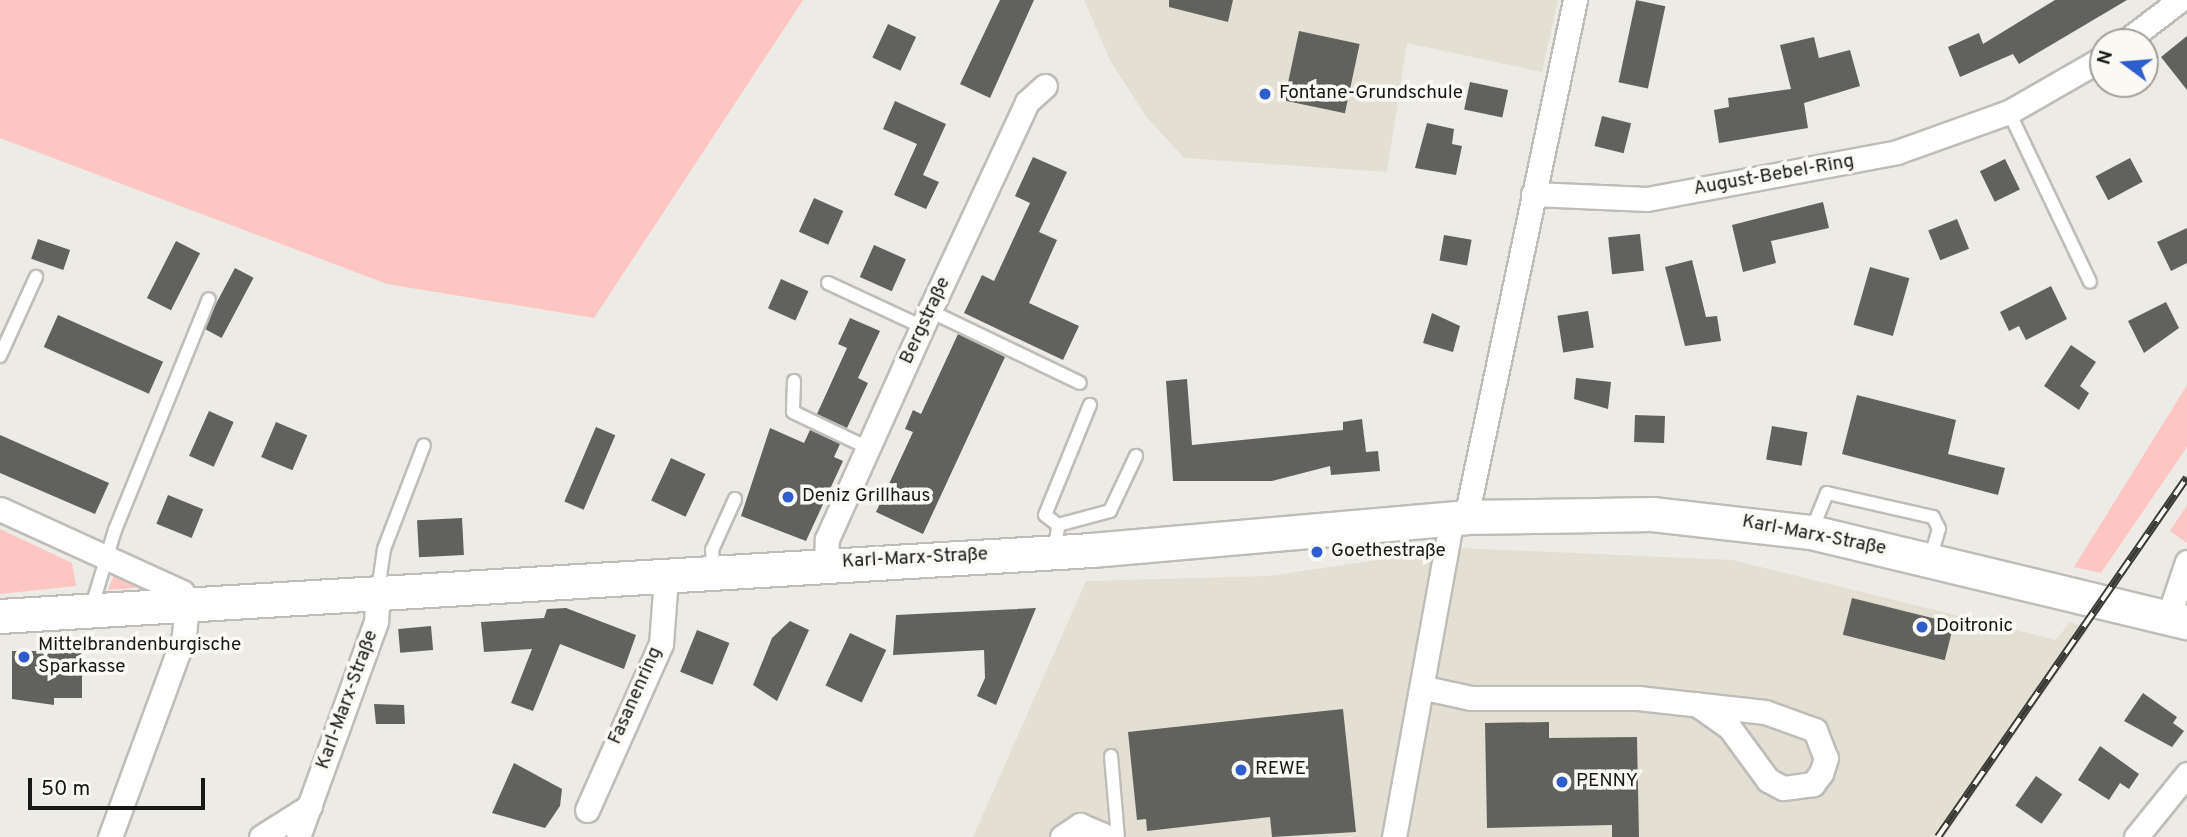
<!DOCTYPE html>
<html>
<head>
<meta charset="utf-8">
<style>
  body { margin:0 }
  #map { position:relative; width:2187px; height:837px; overflow:hidden; background:#edebe6; font-family:Overpass,sans-serif }
  div>[style] { position:absolute }
  .built>* { inset:0; background:#e3dfd3 }
  .green>* { inset:0; background:#fec6c3 }
  .building>* { inset:0; background:#61625e; transform-origin:0 0 }
  .roads { filter:drop-shadow(2px 0 #bfbdb8) drop-shadow(-2px 0 #bfbdb8) drop-shadow(0 2px #bfbdb8) drop-shadow(0 -2px #bfbdb8) }
  .lane>* { height:12px; margin:-6px; padding:0 6px; transform-origin:6px; border-radius:6px; background:#fff }
  .street>* { height:23px; margin:-11.5px; padding:0 11.5px; transform-origin:11.5px; border-radius:11.5px; background:#fff }
  .secondary>* { height:33px; margin:-16.5px; padding:0 16.5px; transform-origin:16.5px; border-radius:16.5px; background:#fff }
  .rail>* { height:8px; margin-top:-4px; transform-origin:0; background:repeating-linear-gradient(90deg,#faf9f4 0 16px,#393936 0 32px); box-sizing:border-box; border-block:2px solid #393936 }
  .dots>* { width:19px; height:19px; translate:-50% -50%; box-sizing:border-box; border:4px solid #faf9f4; border-radius:50% }
  span { translate:-50% -50%; white-space:nowrap; text-align:center; line-height:1.15; -webkit-text-stroke:7px #faf9f4; paint-order:stroke }
  .poi-label { font-size:19px; color:#181816 }
  .left { translate:0 -50%; text-align:left }
  .street-label { font-size:19px; color:#181816 }
  .north { position:absolute; left:2089px; top:28px; width:70px; height:70px; box-sizing:border-box; background:#faf9f4; border:2px solid #a09f9b; border-radius:50%; rotate:286deg; font-size:19px; font-weight:700; line-height:28px; text-align:center; color:#181816 }
  .north::after { content:''; display:block; margin:auto; width:24px; height:32px; background:#2e5ecc; clip-path:polygon(50% 0,100% 100%,50% 72%,0 100%) }
  .scale { position:absolute; left:28px; top:778px; width:177px; height:32px; box-sizing:border-box; border:4px solid #181816; border-top:0; padding-left:9px; font-size:21px; line-height:24px; white-space:nowrap; color:#181816; -webkit-text-stroke:5px #faf9f4; paint-order:stroke }
</style>
</head>
<body>
<div id="map">
  <div class="built">
    <i style="clip-path:polygon(1084px 0,1558px 0,1542px 72px,1407px 43px,1387px 172px,1184px 158px,1145px 115px,1110px 60px)"></i>
    <i style="clip-path:polygon(1460px 548px,1732px 560px,2056px 640px,2070px 622px,2089px 628px,1944px 837px,973px 837px,1086px 581px,1269px 576px)"></i>
  </div>
  <div class="green">
    <i style="clip-path:polygon(0 0,803px 0,594px 318px,387px 284px,0 138px)"></i>
    <i style="clip-path:polygon(2187px 385px,2187px 447px,2101px 573px,2074px 567px)"></i>
    <i style="clip-path:polygon(2187px 505px,2187px 543px,2170px 531px)"></i>
    <i style="clip-path:polygon(0 529px,72px 563px,76px 586px,0 594px)"></i>
    <i style="clip-path:polygon(115px 573px,145px 587px,108px 590px)"></i>
  </div>
  <div class="building">
    <i style="clip-path:polygon(1000px 0,1034px 0,990px 98px,960px 84px)"></i>
    <i style="clip-path:polygon(1169px 0,1233px 0,1228px 22px,1169px 7px)"></i>
    <i style="left:1636px;top:0;width:30px;height:84px;rotate:12deg"></i>
    <i style="clip-path:polygon(2055px 0,2127px 0,2019px 64px,2013px 54px,1960px 77px,1948px 47px,1979px 33px,1983px 44px)"></i>
    <i style="left:888px;top:24px;width:31px;height:37px;rotate:25deg"></i>
    <i style="left:1299px;top:31px;width:62px;height:71px;rotate:12deg"></i>
    <i style="clip-path:polygon(2187px 36px,2187px 90px,2161px 57px)"></i>
    <i style="clip-path:polygon(1814px 37px,1819px 58px,1850px 50px,1860px 86px,1804px 103px,1808px 128px,1719px 143px,1714px 110px,1729px 107px,1728px 98px,1791px 89px,1780px 45px)"></i>
    <i style="left:1470px;top:82px;width:39px;height:28px;rotate:12deg"></i>
    <i style="clip-path:polygon(895px 101px,946px 124px,923px 175px,939px 182px,926px 209px,894px 195px,917px 144px,883px 129px)"></i>
    <i style="left:1602px;top:116px;width:30px;height:31px;rotate:14deg"></i>
    <i style="clip-path:polygon(1427px 123px,1454px 129px,1452px 144px,1462px 146px,1456px 175px,1415px 168px)"></i>
    <i style="clip-path:polygon(1033px 157px,1067px 172px,1039px 232px,1057px 240px,1029px 303px,1079px 326px,1063px 360px,964px 313px,982px 275px,994px 281px,1030px 203px,1015px 196px)"></i>
    <i style="left:2130px;top:158px;width:27px;height:39px;rotate:62deg"></i>
    <i style="left:2005px;top:159px;width:34px;height:28px;rotate:64deg"></i>
    <i style="left:814px;top:198px;width:32px;height:37px;rotate:24deg"></i>
    <i style="clip-path:polygon(1823px 202px,1829px 228px,1771px 241px,1776px 263px,1743px 272px,1732px 225px)"></i>
    <i style="left:1957px;top:219px;width:32px;height:31px;rotate:68deg"></i>
    <i style="clip-path:polygon(2187px 228px,2187px 263px,2171px 271px,2157px 242px)"></i>
    <i style="left:1640px;top:234px;width:37px;height:32px;rotate:84deg"></i>
    <i style="left:1444px;top:235px;width:28px;height:26px;rotate:10deg"></i>
    <i style="left:38px;top:239px;width:34px;height:21px;rotate:19deg"></i>
    <i style="left:176px;top:241px;width:27px;height:64px;rotate:27deg"></i>
    <i style="left:874px;top:245px;width:35px;height:35px;rotate:24deg"></i>
    <i style="clip-path:polygon(1692px 260px,1706px 317px,1717px 316px,1721px 341px,1685px 346px,1665px 267px)"></i>
    <i style="left:1870px;top:267px;width:41px;height:60px;rotate:16deg"></i>
    <i style="left:235px;top:268px;width:21px;height:68px;rotate:28deg"></i>
    <i style="left:781px;top:279px;width:30px;height:32px;rotate:24deg"></i>
    <i style="clip-path:polygon(2051px 286px,2067px 319px,2026px 340px,2019px 326px,2009px 331px,2000px 312px)"></i>
    <i style="clip-path:polygon(2166px 302px,2179px 328px,2144px 353px,2128px 321px)"></i>
    <i style="left:1588px;top:311px;width:37px;height:31px;rotate:81deg"></i>
    <i style="clip-path:polygon(1432px 313px,1460px 326px,1453px 352px,1423px 343px)"></i>
    <i style="left:58px;top:315px;width:115px;height:35px;rotate:24deg"></i>
    <i style="clip-path:polygon(850px 318px,880px 331px,858px 378px,868px 383px,847px 428px,817px 414px,847px 348px,838px 344px)"></i>
    <i style="clip-path:polygon(958px 334px,1005px 357px,923px 534px,876px 512px,913px 432px,905px 429px,913px 410px,921px 414px)"></i>
    <i style="clip-path:polygon(2071px 345px,2096px 362px,2080px 386px,2089px 393px,2079px 410px,2044px 386px)"></i>
    <i style="clip-path:polygon(1576px 378px,1611px 382px,1608px 409px,1574px 399px)"></i>
    <i style="clip-path:polygon(1187px 379px,1192px 445px,1343px 430px,1343px 422px,1362px 419px,1366px 452px,1378px 451px,1380px 471px,1331px 475px,1330px 466px,1272px 481px,1173px 481px,1166px 381px)"></i>
    <i style="clip-path:polygon(1857px 395px,1956px 420px,1948px 454px,2005px 468px,1998px 495px,1842px 454px)"></i>
    <i style="left:209px;top:411px;width:27px;height:49px;rotate:24deg"></i>
    <i style="left:1635px;top:415px;width:30px;height:27px;rotate:2deg"></i>
    <i style="left:276px;top:422px;width:34px;height:38px;rotate:23deg"></i>
    <i style="left:1772px;top:426px;width:36px;height:34px;rotate:10deg"></i>
    <i style="left:596px;top:427px;width:21px;height:81px;rotate:23deg"></i>
    <i style="clip-path:polygon(770px 428px,804px 443px,810px 430px,840px 444px,834px 457px,843px 461px,806px 541px,741px 516px)"></i>
    <i style="clip-path:polygon(0 435px,109px 483px,95px 514px,0 473px)"></i>
    <i style="left:671px;top:458px;width:38px;height:47px;rotate:25deg"></i>
    <i style="left:168px;top:495px;width:38px;height:31px;rotate:22deg"></i>
    <i style="left:462px;top:518px;width:37px;height:45px;rotate:87deg"></i>
    <i style="left:1852px;top:598px;width:105px;height:38px;rotate:14deg"></i>
    <i style="clip-path:polygon(566px 608px,636px 635px,624px 669px,560px 644px,533px 711px,511px 703px,532px 649px,484px 652px,481px 622px,544px 618px,547px 609px)"></i>
    <i style="clip-path:polygon(1036px 608px,996px 705px,977px 696px,985px 678px,984px 650px,893px 655px,896px 615px)"></i>
    <i style="clip-path:polygon(790px 621px,809px 630px,777px 701px,753px 685px,772px 638px)"></i>
    <i style="left:431px;top:626px;width:24px;height:33px;rotate:85deg"></i>
    <i style="left:697px;top:630px;width:35px;height:45px;rotate:22deg"></i>
    <i style="left:850px;top:633px;width:40px;height:58px;rotate:25deg"></i>
    <i style="clip-path:polygon(12px 651px,82px 651px,82px 698px,54px 698px,54px 705px,12px 699px)"></i>
    <i style="clip-path:polygon(2143px 693px,2177px 717px,2173px 723px,2184px 731px,2172px 747px,2124px 721px)"></i>
    <i style="clip-path:polygon(374px 704px,404px 705px,405px 724px,376px 724px)"></i>
    <i style="clip-path:polygon(1343px 709px,1356px 832px,1272px 837px,1270px 817px,1147px 831px,1146px 819px,1137px 820px,1128px 732px)"></i>
    <i style="clip-path:polygon(1549px 722px,1549px 738px,1637px 737px,1639px 837px,1612px 837px,1612px 825px,1487px 828px,1485px 723px)"></i>
    <i style="clip-path:polygon(2100px 746px,2139px 774px,2129px 789px,2120px 783px,2109px 800px,2078px 780px)"></i>
    <i style="clip-path:polygon(514px 763px,562px 789px,560px 806px,545px 828px,492px 813px)"></i>
    <i style="left:2036px;top:776px;width:32px;height:36px;rotate:35deg"></i>
  </div>
  <div class="roads">
    <div class="lane">
      <i style="left:2009px;top:112px;width:188px;rotate:64.5deg"></i>
      <i style="left:828px;top:283px;width:105px;rotate:24.9deg"></i>
      <i style="left:930px;top:311px;width:166px;rotate:25.6deg"></i>
      <i style="left:0;top:356px;width:87px;rotate:-65.5deg"></i>
      <i style="left:794px;top:381px;width:31px;rotate:92deg"></i>
      <i style="left:793px;top:412px;width:83px;rotate:25.6deg"></i>
      <i style="left:1058px;top:525px;width:16px;rotate:-142deg"></i>
      <i style="left:1045px;top:515px;width:119px;rotate:-67.8deg"></i>
      <i style="left:1811px;top:532px;width:42px;rotate:-67.7deg"></i>
      <i style="left:1827px;top:493px;width:109px;rotate:12.8deg"></i>
      <i style="left:1933px;top:517px;width:13px;rotate:63deg"></i>
      <i style="left:1939px;top:529px;width:30px;rotate:107deg"></i>
      <i style="left:1055px;top:551px;width:26px;rotate:-83deg"></i>
      <i style="left:1058px;top:525px;width:54px;rotate:-15.1deg"></i>
      <i style="left:1110px;top:511px;width:61px;rotate:-64.7deg"></i>
      <i style="left:713px;top:573px;width:23px;rotate:-92deg"></i>
      <i style="left:712px;top:550px;width:56px;rotate:-65.7deg"></i>
      <i style="left:378px;top:591px;width:42px;rotate:-81.9deg"></i>
      <i style="left:384px;top:549px;width:111px;rotate:-69deg"></i>
      <i style="left:91px;top:609px;width:83px;rotate:-73.1deg"></i>
      <i style="left:115px;top:530px;width:249px;rotate:-67.9deg"></i>
      <i style="left:1111px;top:756px;width:81px;rotate:85.1deg"></i>
    </div>
    <div class="street">
      <i style="left:2125px;top:42px;width:69px;rotate:-37.4deg"></i>
      <i style="left:1533px;top:194px;width:114px;rotate:2.5deg"></i>
      <i style="left:1647px;top:199px;width:254px;rotate:-10.6deg"></i>
      <i style="left:1897px;top:152px;width:119px;rotate:-19.7deg"></i>
      <i style="left:2009px;top:112px;width:108px;rotate:-29.9deg"></i>
      <i style="left:0;top:509px;width:200px;rotate:24.5deg"></i>
      <i style="left:182px;top:592px;width:15px;rotate:70deg"></i>
      <i style="left:187px;top:606px;width:30px;rotate:96deg"></i>
      <i style="left:184px;top:636px;width:214px;rotate:110.2deg"></i>
      <i style="left:1466px;top:517px;width:528px;rotate:-78.09deg"></i>
      <i style="left:826px;top:564px;width:25px;rotate:-88deg"></i>
      <i style="left:827px;top:539px;width:253px;rotate:-65.8deg"></i>
      <i style="left:931px;top:308px;width:227px;rotate:-65deg"></i>
      <i style="left:1027px;top:102px;width:24px;rotate:-42deg"></i>
      <i style="left:2168px;top:618px;width:59px;rotate:-71.3deg"></i>
      <i style="left:1425px;top:688px;width:47px;rotate:12.3deg"></i>
      <i style="left:1471px;top:698px;width:167px"></i>
      <i style="left:1638px;top:698px;width:128px;rotate:6.3deg"></i>
      <i style="left:1765px;top:712px;width:53px;rotate:19.8deg"></i>
      <i style="left:1815px;top:730px;width:30px;rotate:69deg"></i>
      <i style="left:1826px;top:758px;width:16px;rotate:108deg"></i>
      <i style="left:1821px;top:773px;width:14px;rotate:126deg"></i>
      <i style="left:1813px;top:784px;width:30px;rotate:172deg"></i>
      <i style="left:1783px;top:788px;width:17px;rotate:-152deg"></i>
      <i style="left:1768px;top:780px;width:66px;rotate:-126.3deg"></i>
      <i style="left:1729px;top:727px;width:40px;rotate:-145.1deg"></i>
      <i style="left:587px;top:810px;width:182px;rotate:-66deg"></i>
      <i style="left:661px;top:644px;width:67px;rotate:-85.7deg"></i>
      <i style="left:261px;top:837px;width:58px;rotate:-32.3deg"></i>
      <i style="left:298px;top:837px;width:230px;rotate:-70.1deg"></i>
      <i style="left:376px;top:621px;width:29px;rotate:-86deg"></i>
      <i style="left:1062px;top:837px;width:22px;rotate:-34deg"></i>
      <i style="left:1080px;top:825px;width:30px;rotate:23deg"></i>
      <i style="left:1394px;top:837px;width:324px;rotate:-79.7deg"></i>
      <i style="left:2136px;top:837px;width:81px;rotate:-51deg"></i>
    </div>
    <div class="secondary">
      <i style="left:0;top:616px;width:1093px;rotate:-3.46deg"></i>
      <i style="left:1091px;top:550px;width:376px;rotate:-5deg"></i>
      <i style="left:1466px;top:517px;width:186px;rotate:-0.9deg"></i>
      <i style="left:1652px;top:514px;width:160px;rotate:6.5deg"></i>
      <i style="left:1811px;top:532px;width:387px;rotate:13.5deg"></i>
    </div>
  </div>
  <div class="rail">
    <i style="left:1938px;top:837px;width:437px;rotate:-55.3deg"></i>
  </div>
  <div class="dots">
    <i style="left:1265px;top:94px;background:#2e5ecc"></i>
    <i style="left:788px;top:497px;background:#2e5ecc"></i>
    <i style="left:1317px;top:552px;background:#2e5ecc"></i>
    <i style="left:1922px;top:627px;background:#2e5ecc"></i>
    <i style="left:24px;top:657px;background:#2e5ecc"></i>
    <i style="left:1241px;top:770px;background:#2e5ecc"></i>
    <i style="left:1562px;top:782px;background:#2e5ecc"></i>
  </div>
  <div class="poi-label">
    <span class="left" style="left:1279px;top:94px">Fontane-Grundschule</span>
    <span class="left" style="left:802px;top:497px">Deniz Grillhaus</span>
    <span class="left" style="left:1331px;top:552px">Goethestraße</span>
    <span class="left" style="left:1936px;top:627px">Doitronic</span>
    <span class="left" style="left:38px;top:657px">Mittelbrandenburgische<br>Sparkasse</span>
    <span class="left" style="left:1255px;top:770px">REWE</span>
    <span class="left" style="left:1576px;top:782px">PENNY</span>
  </div>
  <div class="street-label">
    <span style="left:1774px;top:176px;rotate:-10deg">August-Bebel-Ring</span>
    <span style="left:926px;top:321px;rotate:-65deg">Bergstraße</span>
    <span style="left:1814px;top:536px;rotate:11deg">Karl-Marx-Straße</span>
    <span style="left:915px;top:559px;rotate:-3deg">Karl-Marx-Straße</span>
    <span style="left:636px;top:696px;rotate:-66deg">Fasanenring</span>
    <span style="left:348px;top:700px;rotate:-70deg">Karl-Marx-Straße</span>
  </div>
  <div class="north">N</div>
  <div class="scale">50 m</div>
</div>
</body>
</html>
